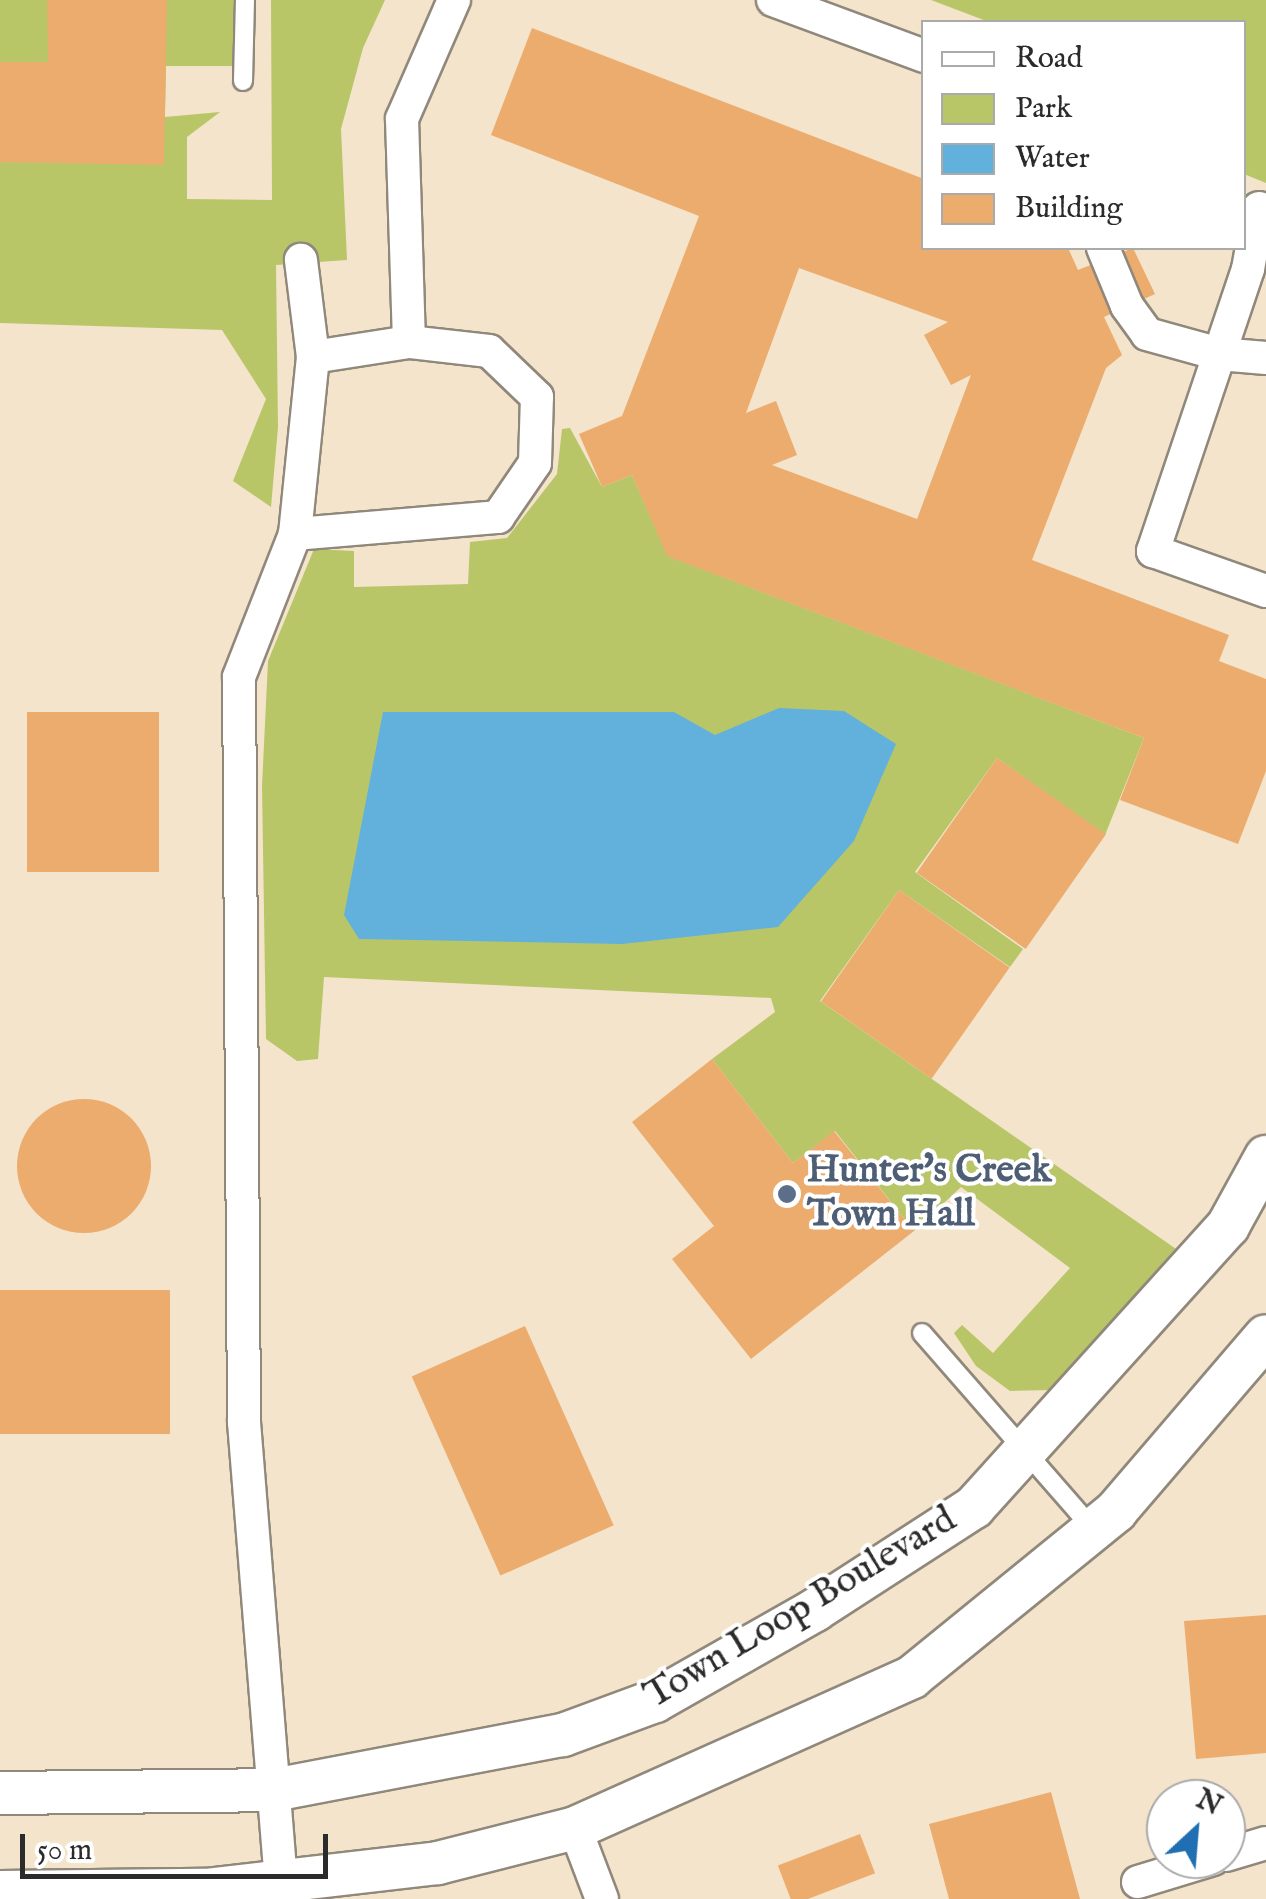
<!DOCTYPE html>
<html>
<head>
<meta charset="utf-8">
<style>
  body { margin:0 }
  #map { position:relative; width:1266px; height:1899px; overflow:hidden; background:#f4e4cb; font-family:"IM FELL English",serif }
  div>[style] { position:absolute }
  .green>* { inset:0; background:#b8c668 }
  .water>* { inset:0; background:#62b1dc }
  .building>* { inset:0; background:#ebac6e; transform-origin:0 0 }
  .round { border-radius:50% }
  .roads { filter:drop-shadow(2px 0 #90887b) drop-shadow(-2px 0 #90887b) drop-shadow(0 2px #90887b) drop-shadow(0 -2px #90887b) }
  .service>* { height:18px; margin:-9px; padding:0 9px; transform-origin:9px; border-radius:9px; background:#fff }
  .minor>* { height:32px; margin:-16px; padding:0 16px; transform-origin:16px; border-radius:16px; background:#fff }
  .tertiary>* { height:42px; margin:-21px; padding:0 21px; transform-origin:21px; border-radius:21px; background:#fff }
  .dots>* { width:28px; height:28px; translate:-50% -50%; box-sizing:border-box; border:5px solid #fff; border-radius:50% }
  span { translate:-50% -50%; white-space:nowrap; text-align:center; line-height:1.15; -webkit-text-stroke:8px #fff; paint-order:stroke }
  .service-label { font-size:38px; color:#4e5e75; font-weight:700 }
  .left { translate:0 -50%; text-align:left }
  .street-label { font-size:38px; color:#2b2b2b }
  .legend { position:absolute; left:921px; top:20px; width:325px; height:230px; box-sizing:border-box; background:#fff; border:2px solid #aaa; margin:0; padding:12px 18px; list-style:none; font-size:30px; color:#2b2b2b }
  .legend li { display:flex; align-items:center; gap:20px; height:50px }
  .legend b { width:50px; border:2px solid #aaa }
  .north { position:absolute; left:1146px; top:1779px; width:100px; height:100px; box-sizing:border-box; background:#fff; border:2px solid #aaa; border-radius:50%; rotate:26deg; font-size:28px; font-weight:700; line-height:40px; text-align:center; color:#2b2b2b }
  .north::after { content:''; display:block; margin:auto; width:35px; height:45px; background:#1f6fb2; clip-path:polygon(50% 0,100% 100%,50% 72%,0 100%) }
  .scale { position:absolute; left:20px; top:1834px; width:308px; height:45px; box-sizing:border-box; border:5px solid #2b2b2b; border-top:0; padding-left:12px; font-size:30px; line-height:35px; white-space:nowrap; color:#2b2b2b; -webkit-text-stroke:8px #fff; paint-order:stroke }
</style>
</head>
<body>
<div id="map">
  <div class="green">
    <i style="clip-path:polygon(0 0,236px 0,235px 66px,166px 66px,165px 117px,220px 112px,187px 137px,187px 199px,272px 200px,271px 0,385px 0,363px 48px,341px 129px,347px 260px,276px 265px,278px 427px,271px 507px,233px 481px,266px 399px,222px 330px,0 323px)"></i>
    <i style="clip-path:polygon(931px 0,1266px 0,1266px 183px,1244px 174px,1244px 22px,989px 22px)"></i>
    <i style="clip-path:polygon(570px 428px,602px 487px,632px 475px,668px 556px,1144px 738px,1105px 835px,997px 758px,915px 872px,1023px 949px,1010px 967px,899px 890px,820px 1001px,1179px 1251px,1051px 1390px,1010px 1391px,976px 1366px,954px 1333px,962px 1325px,993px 1353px,1070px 1268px,961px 1187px,914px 1231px,835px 1131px,793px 1163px,712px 1059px,775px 1012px,771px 998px,324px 977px,318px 1059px,297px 1061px,266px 1039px,262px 786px,268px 661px,314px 549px,354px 551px,354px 587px,468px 584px,470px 542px,507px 538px,557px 474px,562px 429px)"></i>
  </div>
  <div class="water">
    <i style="clip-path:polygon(779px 708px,844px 711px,896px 744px,854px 841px,778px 927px,622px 944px,359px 939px,344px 915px,383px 712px,674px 712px,715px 735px)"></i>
  </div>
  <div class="building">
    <i style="clip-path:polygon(47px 0,167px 0,164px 165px,0 162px,0 62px,48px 62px)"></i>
    <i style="clip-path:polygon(evenodd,532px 28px,924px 179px,924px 248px,1068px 248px,1078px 270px,1133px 248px,1155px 294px,1104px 317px,1122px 355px,1106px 368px,1032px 560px,1229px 635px,1219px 661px,1266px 679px,1266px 771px,1238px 844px,1120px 800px,1144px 738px,667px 556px,632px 475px,602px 487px,579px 434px,622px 416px,699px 216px,491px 135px,532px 28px,799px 268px,948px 322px,924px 335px,951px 385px,971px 375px,917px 519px,772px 465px,797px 455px,776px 401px,746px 413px,799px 268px)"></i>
    <i style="left:159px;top:712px;width:160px;height:132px;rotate:90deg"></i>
    <i style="left:997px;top:758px;width:133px;height:140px;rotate:35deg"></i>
    <i style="left:899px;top:890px;width:135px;height:136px;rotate:35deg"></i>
    <i style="clip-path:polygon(712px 1059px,793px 1163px,834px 1131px,914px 1231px,751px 1359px,672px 1259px,714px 1226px,632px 1122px)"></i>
    <i class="round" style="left:17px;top:1099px;width:134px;height:134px"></i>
    <i style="left:0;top:1290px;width:170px;height:144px"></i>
    <i style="left:525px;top:1326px;width:218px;height:124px;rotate:66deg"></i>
    <i style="clip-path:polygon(1266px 1615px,1266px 1753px,1196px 1759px,1184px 1621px)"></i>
    <i style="clip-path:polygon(1051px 1792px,1080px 1899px,949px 1899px,929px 1824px)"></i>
    <i style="left:860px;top:1834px;width:42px;height:88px;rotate:69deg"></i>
  </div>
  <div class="roads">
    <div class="service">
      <i style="left:243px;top:81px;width:81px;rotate:-88.6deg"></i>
      <i style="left:922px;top:1333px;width:260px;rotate:48.9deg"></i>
    </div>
    <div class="minor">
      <i style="left:773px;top:0;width:161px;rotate:20.3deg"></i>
      <i style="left:1259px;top:208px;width:62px;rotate:100.2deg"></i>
      <i style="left:1248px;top:269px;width:298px;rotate:108.6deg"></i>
      <i style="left:1153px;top:551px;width:120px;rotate:19.5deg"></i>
      <i style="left:1103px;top:248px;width:63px;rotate:67.5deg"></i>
      <i style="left:1127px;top:306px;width:34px;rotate:54deg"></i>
      <i style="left:1147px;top:334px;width:75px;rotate:15.5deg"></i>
      <i style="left:1219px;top:354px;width:47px;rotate:4.9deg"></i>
      <i style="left:409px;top:342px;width:223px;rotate:-91.8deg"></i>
      <i style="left:402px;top:119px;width:130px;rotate:-66.4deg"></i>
      <i style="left:295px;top:534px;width:204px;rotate:-4.8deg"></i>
      <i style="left:498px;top:517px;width:65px;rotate:-55.6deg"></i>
      <i style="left:535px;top:463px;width:66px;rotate:-88.3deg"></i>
      <i style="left:537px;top:397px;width:66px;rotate:-136.2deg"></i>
      <i style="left:489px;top:351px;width:81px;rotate:-173.6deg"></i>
      <i style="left:409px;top:342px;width:97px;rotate:171.1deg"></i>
      <i style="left:575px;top:1828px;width:76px;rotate:69.2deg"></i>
      <i style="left:1226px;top:1855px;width:42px;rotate:-16.7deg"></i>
      <i style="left:281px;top:1882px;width:461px;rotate:-94.6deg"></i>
      <i style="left:244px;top:1422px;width:745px;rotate:-90.38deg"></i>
      <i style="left:239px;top:677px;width:154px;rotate:-68.6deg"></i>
      <i style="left:295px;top:534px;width:178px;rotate:-84.2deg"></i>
      <i style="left:313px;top:357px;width:98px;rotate:-97.1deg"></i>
      <i style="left:1138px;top:1882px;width:78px;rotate:-17deg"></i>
    </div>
    <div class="tertiary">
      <i style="left:0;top:1793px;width:274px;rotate:-0.6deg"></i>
      <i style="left:274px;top:1790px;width:294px;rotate:-10.8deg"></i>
      <i style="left:563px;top:1735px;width:98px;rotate:-20.3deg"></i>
      <i style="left:655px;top:1701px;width:184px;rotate:-29.6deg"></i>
      <i style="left:815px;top:1610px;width:189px;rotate:-32.9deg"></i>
      <i style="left:974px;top:1507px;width:379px;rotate:-47.9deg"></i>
      <i style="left:1228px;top:1226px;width:79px;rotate:-61.2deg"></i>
      <i style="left:0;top:1892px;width:205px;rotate:-0.6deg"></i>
      <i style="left:205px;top:1890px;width:235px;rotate:-6.6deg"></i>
      <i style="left:438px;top:1863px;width:141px;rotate:-14.3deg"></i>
      <i style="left:575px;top:1828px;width:369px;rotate:-24.1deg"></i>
      <i style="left:912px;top:1677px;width:263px;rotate:-39.1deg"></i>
      <i style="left:1116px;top:1511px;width:230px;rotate:-49.4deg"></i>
    </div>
  </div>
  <div class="dots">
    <i style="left:787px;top:1194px;background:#5c6f8a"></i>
  </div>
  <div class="service-label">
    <span class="left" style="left:807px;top:1194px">Hunter's Creek<br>Town Hall</span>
  </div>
  <div class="street-label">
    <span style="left:801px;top:1609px;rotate:-31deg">Town Loop Boulevard</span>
  </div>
  <ul class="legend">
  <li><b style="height:12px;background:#fff"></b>Road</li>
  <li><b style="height:28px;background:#b8c668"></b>Park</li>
  <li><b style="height:28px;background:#62b1dc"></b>Water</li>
  <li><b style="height:28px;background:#ebac6e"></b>Building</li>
  </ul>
  <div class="north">N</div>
  <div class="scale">50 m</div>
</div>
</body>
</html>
